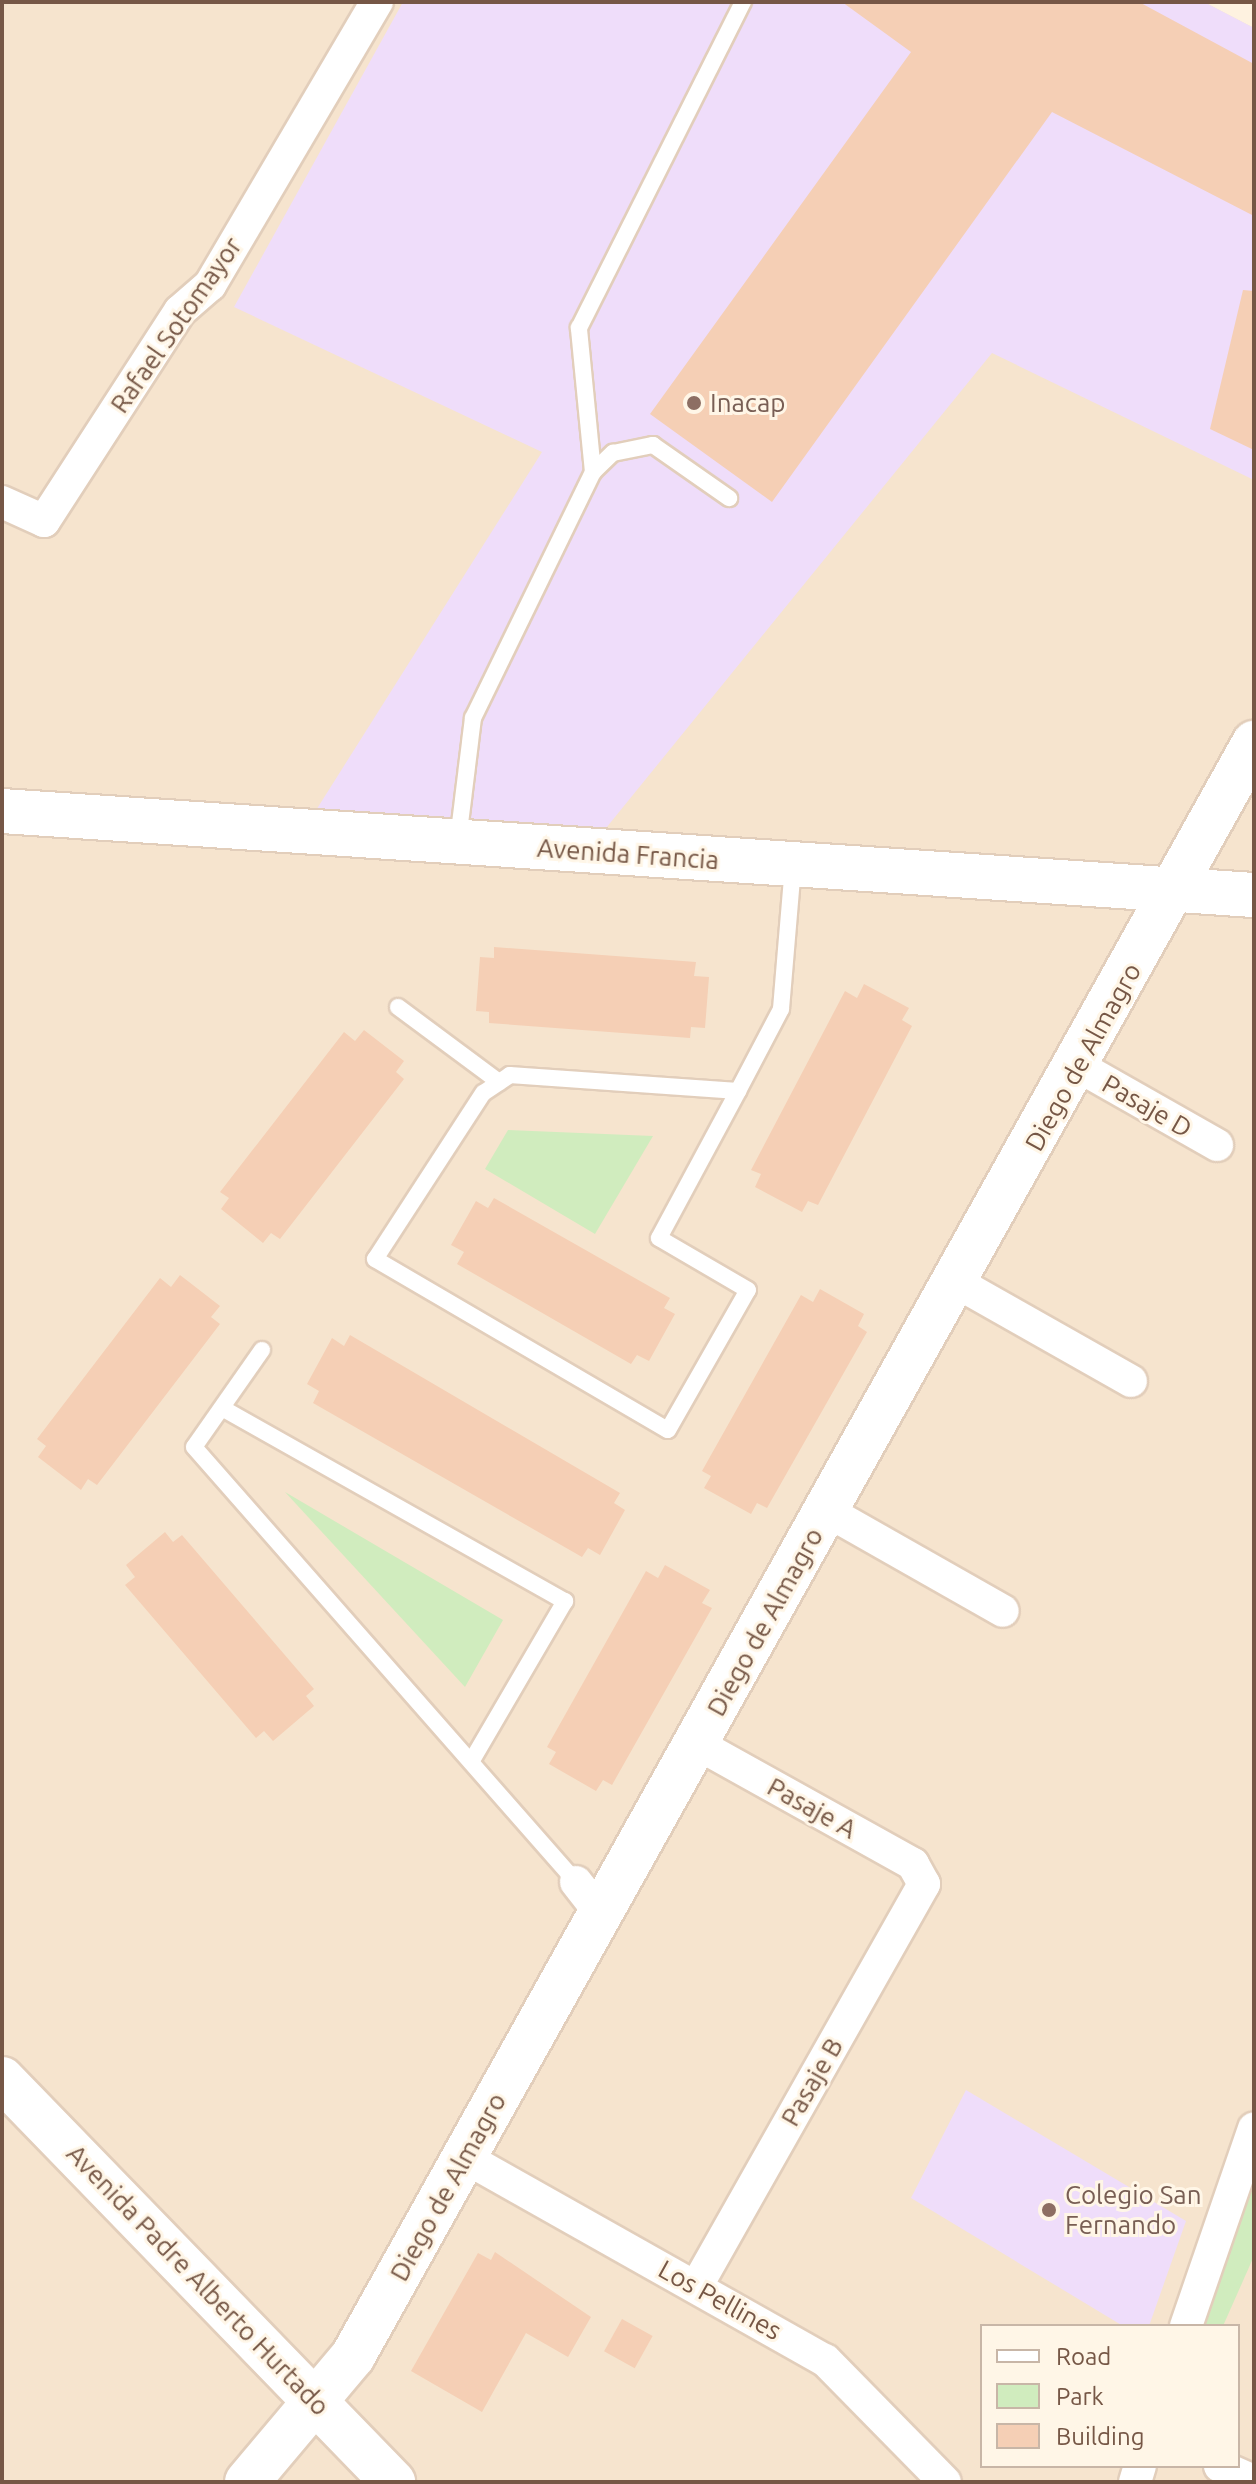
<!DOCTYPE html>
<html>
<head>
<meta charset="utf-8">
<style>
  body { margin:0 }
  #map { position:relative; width:1256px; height:2484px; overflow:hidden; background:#fef2e0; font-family:Ubuntu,sans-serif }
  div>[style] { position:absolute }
  .residential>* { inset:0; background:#f6e4ce }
  .education>* { inset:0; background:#efddfa }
  .green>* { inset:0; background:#d0ecbe }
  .building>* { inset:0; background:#f5cfb5; transform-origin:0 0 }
  .roads { filter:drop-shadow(2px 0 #e2cebb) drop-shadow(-2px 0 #e2cebb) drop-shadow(0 2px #e2cebb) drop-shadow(0 -2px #e2cebb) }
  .lane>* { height:16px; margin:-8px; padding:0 8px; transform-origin:8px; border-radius:8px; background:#fff }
  .street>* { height:32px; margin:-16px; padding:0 16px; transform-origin:16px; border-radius:16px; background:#fff }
  .secondary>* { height:44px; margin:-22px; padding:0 22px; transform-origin:22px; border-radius:22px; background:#fff }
  .dots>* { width:22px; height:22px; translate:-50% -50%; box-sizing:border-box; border:4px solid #fff6e7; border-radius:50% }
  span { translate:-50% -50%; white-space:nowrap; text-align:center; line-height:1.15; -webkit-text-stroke:6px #fff6e7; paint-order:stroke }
  .street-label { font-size:26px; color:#765746 }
  .education-label { font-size:26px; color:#785e54 }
  .left { translate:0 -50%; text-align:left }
  .frame { position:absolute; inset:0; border:4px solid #765746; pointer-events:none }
  .legend { position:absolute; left:980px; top:2324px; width:260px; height:144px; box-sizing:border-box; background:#fff6e7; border:2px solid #c8b6a7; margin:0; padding:10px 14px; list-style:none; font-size:24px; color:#765746 }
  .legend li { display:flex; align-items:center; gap:16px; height:40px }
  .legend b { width:40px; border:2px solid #c8b6a7 }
</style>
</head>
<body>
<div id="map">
  <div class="residential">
    <i style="clip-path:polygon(evenodd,2px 2px,1204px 2px,1254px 28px,1254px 2482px,2px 2482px,2px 2px,982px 2326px,1238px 2326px,1238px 2466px,982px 2466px,982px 2326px)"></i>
  </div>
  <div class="education">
    <i style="clip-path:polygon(403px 2px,1204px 2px,1254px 28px,1254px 480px,992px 353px,602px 833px,313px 815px,542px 452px,234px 307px)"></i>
    <i style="clip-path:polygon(966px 2090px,1186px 2221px,1149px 2326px,1123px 2326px,911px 2198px)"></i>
  </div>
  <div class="green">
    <i style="clip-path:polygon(508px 1130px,653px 1136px,595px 1234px,485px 1169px)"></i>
    <i style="clip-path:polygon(285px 1492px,503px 1620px,465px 1687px)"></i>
    <i style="clip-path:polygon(1254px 2174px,1254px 2256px,1223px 2326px,1203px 2326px)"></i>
  </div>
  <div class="building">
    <i style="clip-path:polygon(842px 2px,1139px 2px,1254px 64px,1254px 216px,1052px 112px,772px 502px,650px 414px,911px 52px)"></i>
    <i style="clip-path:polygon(1243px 290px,1254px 291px,1254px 450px,1210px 429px)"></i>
    <i style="clip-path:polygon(494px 947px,696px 962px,694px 976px,709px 977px,705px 1028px,691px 1027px,690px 1038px,489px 1023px,489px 1012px,476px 1011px,480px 957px,494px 958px)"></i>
    <i style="clip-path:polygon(864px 984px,909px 1008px,902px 1020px,912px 1026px,818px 1205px,808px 1201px,802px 1212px,755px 1187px,761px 1174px,751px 1170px,845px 991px,857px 998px)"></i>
    <i style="clip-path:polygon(364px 1030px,404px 1061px,396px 1072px,404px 1079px,280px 1239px,271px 1233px,263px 1243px,221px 1209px,229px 1198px,220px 1192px,344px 1032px,355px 1041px)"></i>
    <i style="clip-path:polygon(494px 1198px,670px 1298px,664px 1308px,675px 1314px,649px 1361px,637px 1355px,631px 1364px,457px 1264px,464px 1252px,451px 1245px,476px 1201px,488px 1208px)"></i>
    <i style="clip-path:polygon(180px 1275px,220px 1306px,211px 1317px,220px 1324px,97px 1485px,88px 1479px,81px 1490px,38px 1457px,46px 1446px,37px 1439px,160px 1278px,171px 1287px)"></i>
    <i style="clip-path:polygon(820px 1289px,864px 1314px,858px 1326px,867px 1332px,767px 1508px,757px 1503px,751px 1514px,704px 1488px,711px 1476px,702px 1471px,801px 1295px,813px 1302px)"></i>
    <i style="clip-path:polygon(350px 1335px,620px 1493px,614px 1503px,625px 1510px,600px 1555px,588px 1548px,582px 1557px,313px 1403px,319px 1391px,307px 1384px,332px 1338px,344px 1346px)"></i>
    <i style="clip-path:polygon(165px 1532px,173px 1542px,182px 1535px,314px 1689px,306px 1696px,314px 1706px,273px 1741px,264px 1731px,256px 1738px,125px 1585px,135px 1577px,126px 1565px)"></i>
    <i style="clip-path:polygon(665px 1565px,710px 1590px,702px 1603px,712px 1608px,612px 1785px,603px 1780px,596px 1791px,549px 1764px,556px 1752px,547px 1747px,646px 1571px,658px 1578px)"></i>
    <i style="clip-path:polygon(495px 2252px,591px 2317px,568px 2357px,526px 2333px,482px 2412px,411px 2371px,478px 2253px,491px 2260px)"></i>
    <i style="left:622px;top:2319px;width:35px;height:37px;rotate:29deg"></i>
  </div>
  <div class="roads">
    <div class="lane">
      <i style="left:593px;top:472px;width:28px;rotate:-44deg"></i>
      <i style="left:613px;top:453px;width:41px;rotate:-11.3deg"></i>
      <i style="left:653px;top:445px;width:93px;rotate:34.9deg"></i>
      <i style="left:458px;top:840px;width:123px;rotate:-83deg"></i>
      <i style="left:473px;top:718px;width:274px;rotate:-64deg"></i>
      <i style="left:593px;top:472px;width:145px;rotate:-95.6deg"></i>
      <i style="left:579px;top:328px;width:365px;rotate:-63.3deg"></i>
      <i style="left:398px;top:1007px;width:126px;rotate:36.6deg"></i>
      <i style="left:738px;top:1091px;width:229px;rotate:-176deg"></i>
      <i style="left:510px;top:1075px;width:32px;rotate:146deg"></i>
      <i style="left:483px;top:1093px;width:198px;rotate:123deg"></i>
      <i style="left:375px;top:1259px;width:339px;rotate:30.3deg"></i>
      <i style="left:668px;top:1430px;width:161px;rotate:-60.3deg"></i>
      <i style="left:748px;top:1290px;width:103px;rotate:-149.7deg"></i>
      <i style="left:659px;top:1238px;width:167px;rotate:-61.7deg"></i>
      <i style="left:738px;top:1091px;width:93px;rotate:-62.3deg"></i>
      <i style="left:781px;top:1009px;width:144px;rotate:-85.2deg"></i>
      <i style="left:262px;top:1350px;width:118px;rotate:125deg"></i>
      <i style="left:194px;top:1447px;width:579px;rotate:48.71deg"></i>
      <i style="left:222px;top:1408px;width:394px;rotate:29.4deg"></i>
      <i style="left:565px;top:1601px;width:186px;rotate:120.3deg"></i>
    </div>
    <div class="street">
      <i style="left:2px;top:502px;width:46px;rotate:24.3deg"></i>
      <i style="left:44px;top:521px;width:250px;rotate:-57.1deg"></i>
      <i style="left:180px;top:311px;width:40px;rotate:-41deg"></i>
      <i style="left:210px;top:285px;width:329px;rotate:-59.5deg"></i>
      <i style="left:1078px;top:1066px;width:160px;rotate:29.6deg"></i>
      <i style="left:956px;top:1282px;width:201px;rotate:29.5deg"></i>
      <i style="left:827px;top:1511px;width:202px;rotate:29.6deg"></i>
      <i style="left:576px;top:1882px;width:41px;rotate:52deg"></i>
      <i style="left:464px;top:2157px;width:414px;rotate:29.4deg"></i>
      <i style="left:825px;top:2360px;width:171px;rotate:45.5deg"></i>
      <i style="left:696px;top:2287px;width:463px;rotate:-60.5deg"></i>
      <i style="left:924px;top:1884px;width:23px;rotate:-119deg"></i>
      <i style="left:913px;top:1864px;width:247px;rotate:-150.9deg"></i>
      <i style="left:1186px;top:2326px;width:209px;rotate:-71deg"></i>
      <i style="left:1220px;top:2466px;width:37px;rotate:24deg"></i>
      <i style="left:1135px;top:2482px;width:17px;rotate:-73deg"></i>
    </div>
    <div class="secondary">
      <i style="left:2px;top:811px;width:1255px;rotate:3.84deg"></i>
      <i style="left:2px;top:2079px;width:562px;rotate:45.87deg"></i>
      <i style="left:247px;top:2482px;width:165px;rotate:-49.9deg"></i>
      <i style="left:353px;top:2356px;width:1848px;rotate:-60.81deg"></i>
    </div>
  </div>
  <div class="dots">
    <i style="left:694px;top:403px;background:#8d6e63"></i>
    <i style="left:1049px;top:2210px;background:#8d6e63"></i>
  </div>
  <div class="street-label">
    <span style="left:176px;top:325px;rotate:-55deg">Rafael Sotomayor</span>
    <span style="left:628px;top:854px;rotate:4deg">Avenida Francia</span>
    <span style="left:1083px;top:1057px;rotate:-61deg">Diego de Almagro</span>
    <span style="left:1147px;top:1106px;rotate:30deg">Pasaje D</span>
    <span style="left:765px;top:1622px;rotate:-61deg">Diego de Almagro</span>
    <span style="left:812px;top:1808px;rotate:29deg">Pasaje A</span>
    <span style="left:812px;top:2082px;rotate:-60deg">Pasaje B</span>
    <span style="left:448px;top:2187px;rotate:-61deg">Diego de Almagro</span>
    <span style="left:198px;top:2280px;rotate:46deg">Avenida Padre Alberto Hurtado</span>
    <span style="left:720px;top:2300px;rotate:29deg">Los Pellines</span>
  </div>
  <div class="education-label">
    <span class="left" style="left:710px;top:403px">Inacap</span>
    <span class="left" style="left:1065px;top:2210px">Colegio San<br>Fernando</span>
  </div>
  <div class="frame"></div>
  <ul class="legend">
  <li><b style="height:10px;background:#fff"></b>Road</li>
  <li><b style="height:22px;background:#d0ecbe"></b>Park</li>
  <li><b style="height:22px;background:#f5cfb5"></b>Building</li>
  </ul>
</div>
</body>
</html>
